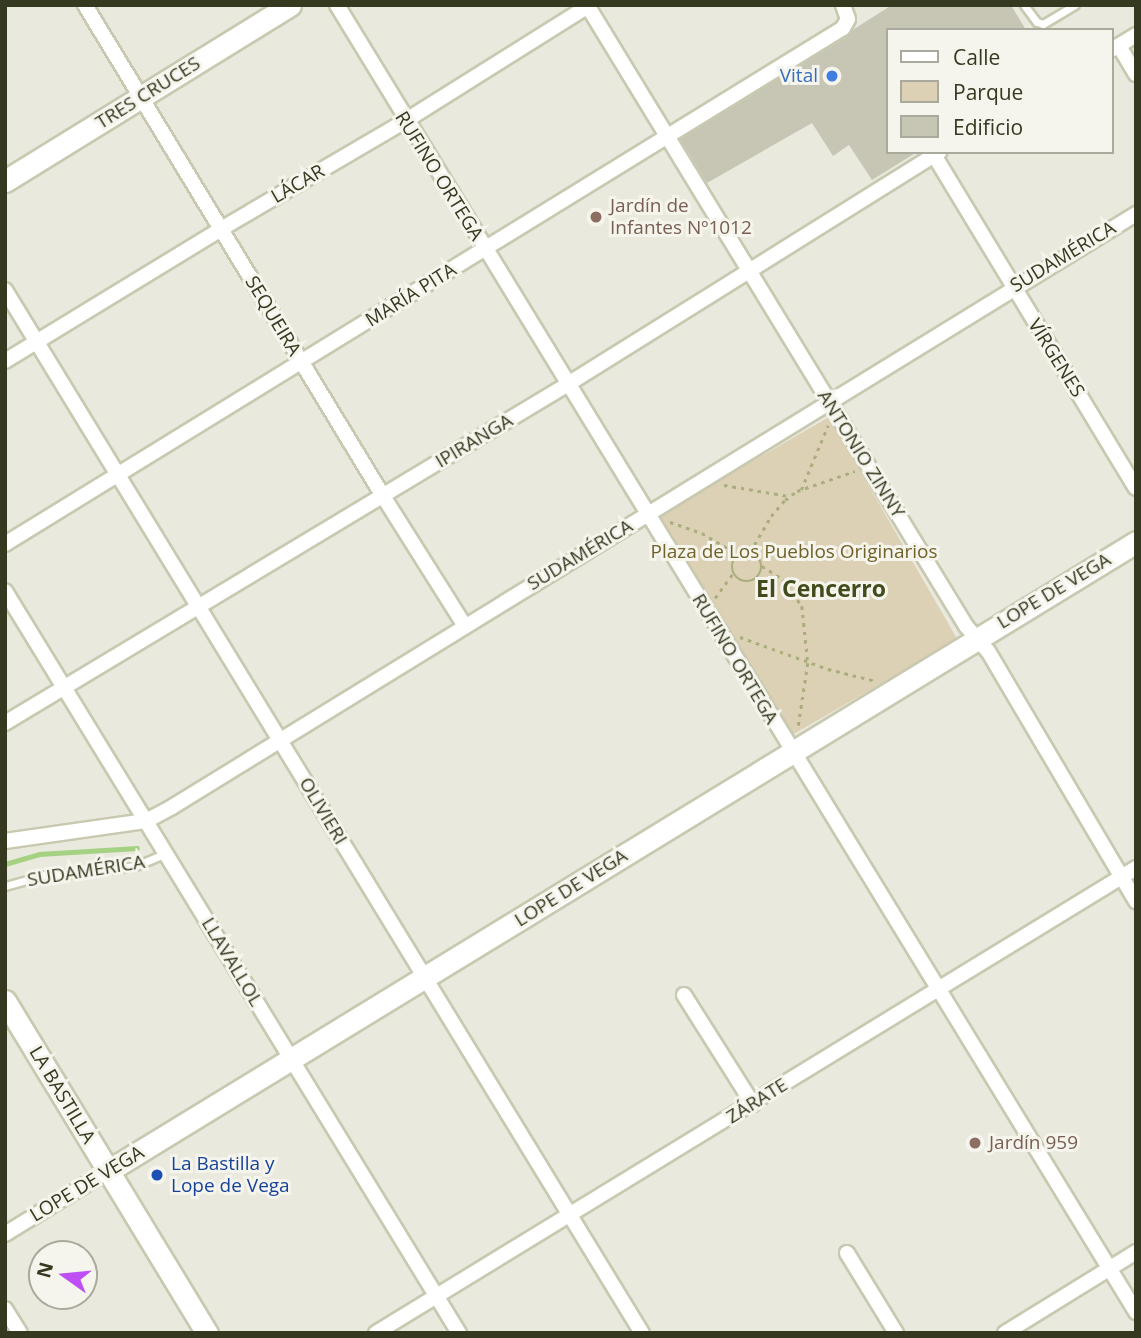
<!DOCTYPE html>
<html>
<head>
<meta charset="utf-8">
<style>
  body { margin:0 }
  #map { position:relative; width:1141px; height:1338px; overflow:hidden; background:#e9e9dd; font-family:"Open Sans",sans-serif }
  div>[style] { position:absolute }
  .green>* { inset:0; background:#dcd0b5; transform-origin:0 0 }
  .stream>* { height:4.5px; margin:-2.25px; padding:0 2.25px; transform-origin:2.25px; border-radius:2.25px; background:#a4d182 }
  .building>* { inset:0; background:#c7c6b5 }
  .path>* { height:2.5px; margin-top:-1.25px; transform-origin:0; background:repeating-linear-gradient(90deg,#a9ae7c 0 3.5px,transparent 0 8.5px) }
  .path>.ring { margin:-1.25px; padding:0; box-sizing:content-box; background:none; border:2.5px solid #a9ae7c; border-radius:50% }
  .roads { filter:drop-shadow(2px 0 #c8c9b0) drop-shadow(-2px 0 #c8c9b0) drop-shadow(0 2px #c8c9b0) drop-shadow(0 -2px #c8c9b0) }
  .lane>* { height:7px; margin:-3.5px; padding:0 3.5px; transform-origin:3.5px; border-radius:3.5px; background:#fff }
  .street>* { height:14px; margin:-7px; padding:0 7px; transform-origin:7px; border-radius:7px; background:#fff }
  .secondary>* { height:21px; margin:-10.5px; padding:0 10.5px; transform-origin:10.5px; border-radius:10.5px; background:#fff }
  .dots>* { width:19px; height:19px; translate:-50% -50%; box-sizing:border-box; border:4px solid #f6f5ed; border-radius:50% }
  span { translate:-50% -50%; white-space:nowrap; text-align:center; line-height:1.15; -webkit-text-stroke:6px #f6f5ed; paint-order:stroke }
  .shop-label { font-size:19px; color:#366cbe }
  .right { translate:-100% -50%; text-align:right }
  .street-label { font-size:19px; color:#35391f }
  .education-label { font-size:19px; color:#785e54 }
  .left { translate:0 -50%; text-align:left }
  .park-label { font-size:19px; color:#706228 }
  .transit-label { font-size:19px; color:#164399 }
  .quarter-label { font-size:23px; color:#424b1b; font-weight:700 }
  .frame { position:absolute; inset:0; border:7px solid #35391f; pointer-events:none }
  .legend { position:absolute; left:886px; top:28px; width:228px; height:126px; box-sizing:border-box; background:#f6f5ed; border:2px solid #a9aa9b; margin:0; padding:9px 12px; list-style:none; font-size:21px; color:#35391f }
  .legend li { display:flex; align-items:center; gap:14px; height:35px }
  .legend b { width:35px; border:2px solid #a9aa9b }
  .north { position:absolute; left:28px; top:1240px; width:70px; height:70px; box-sizing:border-box; background:#f6f5ed; border:2px solid #a9aa9b; border-radius:50%; rotate:285deg; font-size:19px; font-weight:700; line-height:28px; text-align:center; color:#35391f }
  .north::after { content:''; display:block; margin:auto; width:24px; height:32px; background:#be4ff5; clip-path:polygon(50% 0,100% 100%,50% 72%,0 100%) }
</style>
</head>
<body>
<div id="map">
  <div class="green">
    <i style="left:829px;top:417px;width:257px;height:198px;rotate:60deg"></i>
  </div>
  <div class="stream">
    <i style="left:5px;top:864px;width:35px;rotate:-16deg"></i>
    <i style="left:39px;top:854px;width:98px;rotate:-3.5deg"></i>
  </div>
  <div class="building">
    <i style="clip-path:polygon(892px 5px,1011px 5px,1026px 30px,887px 30px,887px 152px,917px 152px,872px 180px,849px 145px,833px 156px,812px 123px,707px 183px,680px 139px,848px 36px,854px 29px)"></i>
  </div>
  <div class="path">
    <i style="left:724px;top:485px;width:66px;rotate:9.6deg"></i>
    <i style="left:801px;top:490px;width:70px;rotate:-67.4deg"></i>
    <i style="left:670px;top:522px;width:34px;rotate:19deg"></i>
    <i style="left:702px;top:533px;width:43px;rotate:30.7deg"></i>
    <i style="left:750px;top:552px;width:42px;rotate:-59.7deg"></i>
    <i style="left:771px;top:516px;width:21px;rotate:-49deg"></i>
    <i style="left:785px;top:500px;width:15px;rotate:-37deg"></i>
    <i style="left:797px;top:491px;width:61px;rotate:-19deg"></i>
    <i class="ring" style="left:732px;top:552px;width:27.5px;height:27.5px"></i>
    <i style="left:762px;top:566px;width:25px;rotate:32deg"></i>
    <i style="left:783px;top:579px;width:33px;rotate:55deg"></i>
    <i style="left:802px;top:606px;width:57px;rotate:84deg"></i>
    <i style="left:808px;top:663px;width:67px;rotate:98.6deg"></i>
    <i style="left:715px;top:598px;width:31px;rotate:-54deg"></i>
    <i style="left:740px;top:637px;width:94px;rotate:20deg"></i>
    <i style="left:828px;top:669px;width:49px;rotate:14deg"></i>
  </div>
  <div class="roads">
    <div class="lane">
      <i style="left:1024px;top:5px;width:21px;rotate:53deg"></i>
      <i style="left:1037px;top:22px;width:6px;rotate:18deg"></i>
      <i style="left:1043px;top:24px;width:37px;rotate:-31deg"></i>
      <i style="left:5px;top:886px;width:41px;rotate:-15.4deg"></i>
      <i style="left:45px;top:875px;width:57px;rotate:-4deg"></i>
      <i style="left:102px;top:871px;width:36px;rotate:-9deg"></i>
      <i style="left:138px;top:865px;width:30px;rotate:-23deg"></i>
    </div>
    <div class="street">
      <i style="left:85px;top:5px;width:574px;rotate:58.75deg"></i>
      <i style="left:383px;top:496px;width:154px;rotate:57.8deg"></i>
      <i style="left:337px;top:5px;width:1532px;rotate:58.56deg"></i>
      <i style="left:587px;top:5px;width:728px;rotate:58.6deg"></i>
      <i style="left:966px;top:626px;width:33px;rotate:49deg"></i>
      <i style="left:988px;top:651px;width:291px;rotate:59.4deg"></i>
      <i style="left:1119px;top:46px;width:33px;rotate:59deg"></i>
      <i style="left:1113px;top:49px;width:27px;rotate:-31deg"></i>
      <i style="left:934px;top:155px;width:389px;rotate:58.8deg"></i>
      <i style="left:5px;top:290px;width:1222px;rotate:58.59deg"></i>
      <i style="left:5px;top:361px;width:253px;rotate:-31.4deg"></i>
      <i style="left:221px;top:229px;width:213px;rotate:-30.4deg"></i>
      <i style="left:405px;top:121px;width:218px;rotate:-32.1deg"></i>
      <i style="left:5px;top:544px;width:984px;rotate:-31.62deg"></i>
      <i style="left:843px;top:28px;width:10px;rotate:-61deg"></i>
      <i style="left:848px;top:19px;width:15px;rotate:-110deg"></i>
      <i style="left:5px;top:591px;width:870px;rotate:58.54deg"></i>
      <i style="left:5px;top:723px;width:657px;rotate:-31.05deg"></i>
      <i style="left:568px;top:384px;width:438px;rotate:-32deg"></i>
      <i style="left:5px;top:841px;width:142px;rotate:-8.1deg"></i>
      <i style="left:146px;top:821px;width:30px;rotate:-28deg"></i>
      <i style="left:172px;top:807px;width:1132px;rotate:-31.6deg"></i>
      <i style="left:684px;top:995px;width:129px;rotate:57.7deg"></i>
      <i style="left:5px;top:1234px;width:121px;rotate:-31.5deg"></i>
      <i style="left:847px;top:1253px;width:94px;rotate:58.5deg"></i>
      <i style="left:5px;top:1309px;width:28px;rotate:58deg"></i>
      <i style="left:376px;top:1333px;width:891px;rotate:-31.46deg"></i>
      <i style="left:1005px;top:1333px;width:154px;rotate:-31.7deg"></i>
    </div>
    <div class="secondary">
      <i style="left:5px;top:181px;width:335px;rotate:-31.7deg"></i>
      <i style="left:5px;top:1001px;width:389px;rotate:58.7deg"></i>
      <i style="left:108px;top:1171px;width:1205px;rotate:-31.46deg"></i>
    </div>
  </div>
  <div class="dots">
    <i style="left:832px;top:76px;background:#3f7fe0"></i>
    <i style="left:596px;top:217px;background:#8d6e63"></i>
    <i style="left:975px;top:1143px;background:#8d6e63"></i>
    <i style="left:157px;top:1175px;background:#1a4fb4"></i>
  </div>
  <div class="shop-label">
    <span class="right" style="left:818px;top:76px">Vital</span>
  </div>
  <div class="street-label">
    <span style="left:148px;top:93px;rotate:-32deg">TRES CRUCES</span>
    <span style="left:439px;top:176px;rotate:58deg">RUFINO ORTEGA</span>
    <span style="left:298px;top:184px;rotate:-30deg">LÁCAR</span>
    <span style="left:1063px;top:257px;rotate:-31deg">SUDAMÉRICA</span>
    <span style="left:411px;top:295px;rotate:-32deg">MARÍA PITA</span>
    <span style="left:273px;top:316px;rotate:59deg">SEQUEIRA</span>
    <span style="left:1056px;top:358px;rotate:58deg">VÍRGENES</span>
    <span style="left:474px;top:441px;rotate:-31deg">IPIRANGA</span>
    <span style="left:861px;top:454px;rotate:58deg">ANTONIO ZINNY</span>
    <span style="left:580px;top:555px;rotate:-31deg">SUDAMÉRICA</span>
    <span style="left:1054px;top:591px;rotate:-31deg">LOPE DE VEGA</span>
    <span style="left:735px;top:659px;rotate:59deg">RUFINO ORTEGA</span>
    <span style="left:323px;top:811px;rotate:59deg">OLIVIERI</span>
    <span style="left:86px;top:871px;rotate:-9deg">SUDAMÉRICA</span>
    <span style="left:571px;top:888px;rotate:-32deg">LOPE DE VEGA</span>
    <span style="left:232px;top:962px;rotate:59deg">LLAVALLOL</span>
    <span style="left:62px;top:1095px;rotate:59deg">LA BASTILLA</span>
    <span style="left:757px;top:1101px;rotate:-32deg">ZÁRATE</span>
    <span style="left:87px;top:1184px;rotate:-31deg">LOPE DE VEGA</span>
  </div>
  <div class="education-label">
    <span class="left" style="left:610px;top:217px">Jardín de<br>Infantes Nº1012</span>
    <span class="left" style="left:989px;top:1143px">Jardín 959</span>
  </div>
  <div class="park-label">
    <span style="left:794px;top:552px">Plaza de Los Pueblos Originarios</span>
  </div>
  <div class="transit-label">
    <span class="left" style="left:171px;top:1175px">La Bastilla y<br>Lope de Vega</span>
  </div>
  <div class="quarter-label">
    <span style="left:821px;top:588px">El Cencerro</span>
  </div>
  <div class="frame"></div>
  <ul class="legend">
  <li><b style="height:9px;background:#fff"></b>Calle</li>
  <li><b style="height:19px;background:#dcd0b5"></b>Parque</li>
  <li><b style="height:19px;background:#c7c6b5"></b>Edificio</li>
  </ul>
  <div class="north">N</div>
</div>
</body>
</html>
